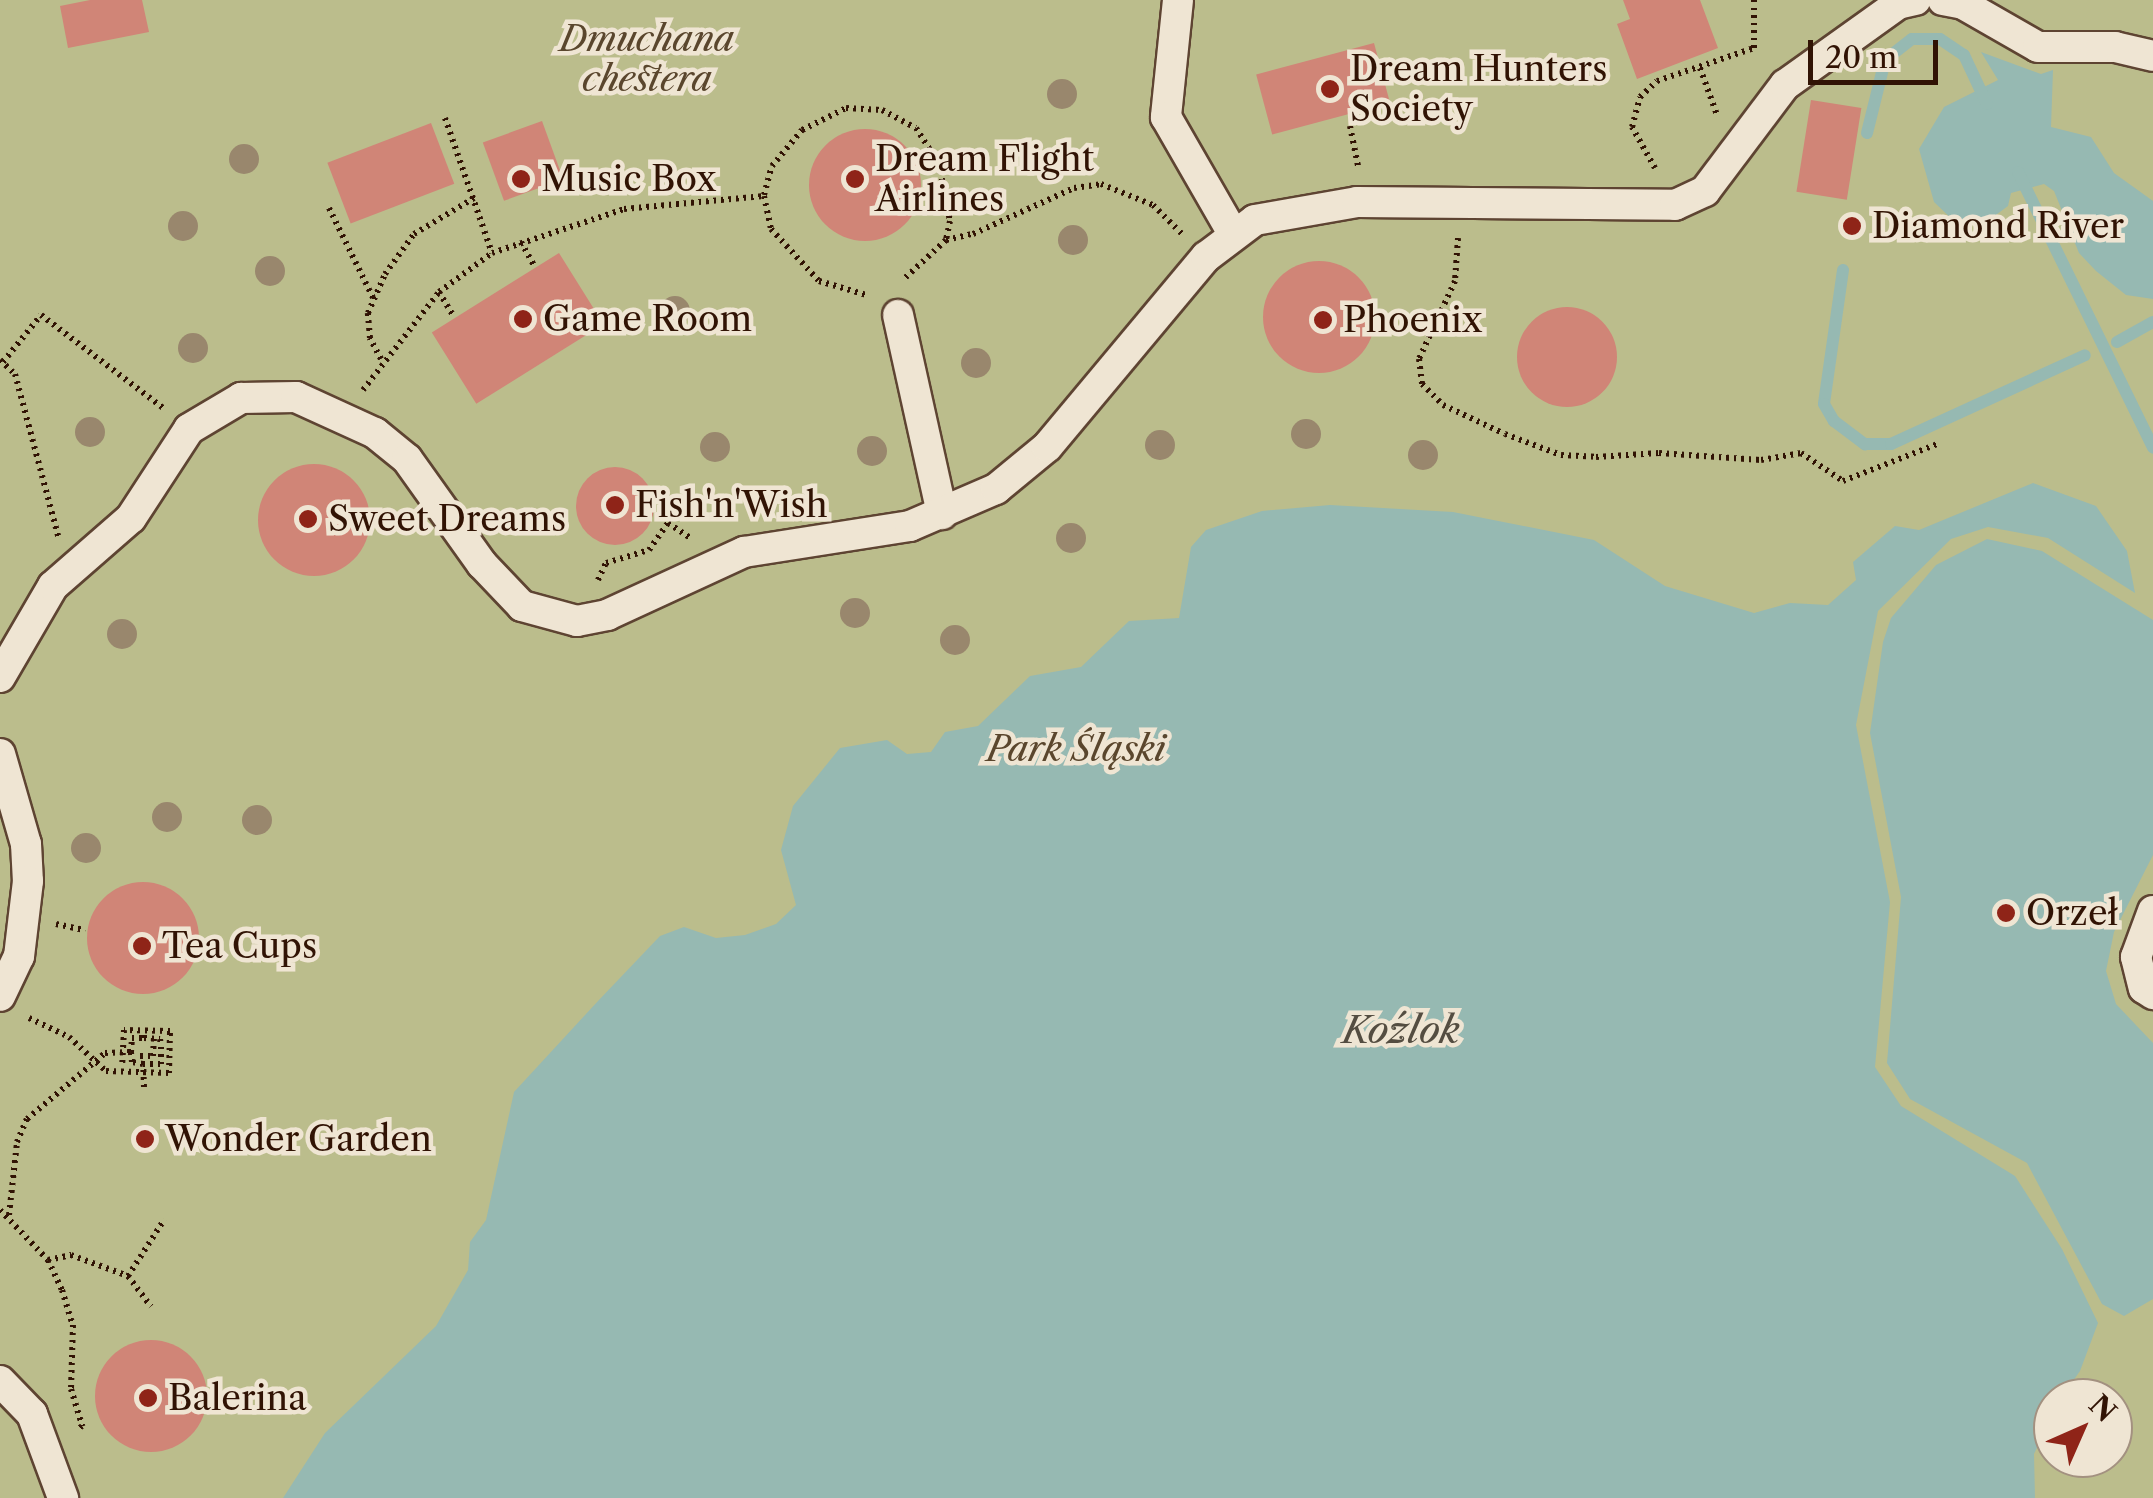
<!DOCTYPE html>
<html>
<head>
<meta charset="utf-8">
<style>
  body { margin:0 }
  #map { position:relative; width:2153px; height:1498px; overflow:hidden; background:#e6d7bc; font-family:"Libre Caslon Text",serif }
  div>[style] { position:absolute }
  .green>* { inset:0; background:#bbbd8c }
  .water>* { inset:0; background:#96b9b2 }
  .stream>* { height:12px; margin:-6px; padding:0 6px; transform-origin:6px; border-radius:6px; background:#96b9b2 }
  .building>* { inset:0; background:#d08577; transform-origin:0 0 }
  .round { border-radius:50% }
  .path>* { height:6px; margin-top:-3px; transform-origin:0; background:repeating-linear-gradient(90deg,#311304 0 2.5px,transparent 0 7.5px) }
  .roads { filter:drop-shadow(2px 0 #5e4432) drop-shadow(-2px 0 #5e4432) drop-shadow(0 2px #5e4432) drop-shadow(0 -2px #5e4432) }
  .pedestrian>* { height:30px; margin:-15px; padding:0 15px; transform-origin:15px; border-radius:15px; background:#efe5d3 }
  .trees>* { width:30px; height:30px; margin:-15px; border-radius:50%; background:#99876d }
  .dots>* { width:28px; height:28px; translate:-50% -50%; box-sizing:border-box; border:5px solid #efe5d3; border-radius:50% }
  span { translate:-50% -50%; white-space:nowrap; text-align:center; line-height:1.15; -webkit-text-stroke:9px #efe5d3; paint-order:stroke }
  .park-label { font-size:35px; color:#5a462d; font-style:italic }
  .poi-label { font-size:35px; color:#311304 }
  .left { translate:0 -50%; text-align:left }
  .water-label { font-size:38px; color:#544d41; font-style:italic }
  .north { position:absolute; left:2033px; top:1378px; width:100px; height:100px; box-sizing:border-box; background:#efe5d3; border:2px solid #a39180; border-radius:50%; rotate:45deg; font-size:28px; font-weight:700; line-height:40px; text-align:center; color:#311304 }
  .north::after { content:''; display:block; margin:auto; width:35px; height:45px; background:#8f2418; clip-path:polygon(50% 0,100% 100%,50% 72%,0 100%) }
  .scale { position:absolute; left:1808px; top:40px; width:130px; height:45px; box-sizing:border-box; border:5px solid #311304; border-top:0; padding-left:12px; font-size:30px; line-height:35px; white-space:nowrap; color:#311304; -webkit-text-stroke:8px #efe5d3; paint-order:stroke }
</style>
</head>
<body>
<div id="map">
  <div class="green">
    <i style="clip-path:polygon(evenodd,0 0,2153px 0,2153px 1498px,0 1498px,0 0,2053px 1398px,2113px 1398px,2113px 1458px,2053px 1458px,2053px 1398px)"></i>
  </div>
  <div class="water">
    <i style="clip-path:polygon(1981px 52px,2041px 74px,2053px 70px,2051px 127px,2091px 137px,2114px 173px,2153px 201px,2153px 299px,2126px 295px,2096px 271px,2079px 253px,2054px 191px,2044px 184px,2011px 193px,2008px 206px,1985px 223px,1957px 224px,1934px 202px,1919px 149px,1944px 107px,1998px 80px)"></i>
    <i style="clip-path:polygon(2033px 483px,2096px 506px,2127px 551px,2135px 593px,2048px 538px,1988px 527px,1951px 539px,1878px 611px,1856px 725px,1890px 902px,1875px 1067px,1901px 1106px,2015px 1176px,2062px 1249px,2098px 1323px,2080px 1371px,2061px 1398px,2053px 1398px,2053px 1414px,2034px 1454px,2035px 1498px,283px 1498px,325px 1433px,436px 1326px,468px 1270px,470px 1242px,486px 1220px,514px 1092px,598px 1001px,660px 936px,684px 927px,716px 938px,745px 935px,776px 924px,796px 905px,781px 850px,793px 806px,840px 748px,887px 740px,907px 754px,931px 752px,945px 732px,978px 726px,1030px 676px,1081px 667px,1129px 621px,1179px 618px,1191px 547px,1206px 530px,1262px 511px,1330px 505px,1453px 512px,1594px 540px,1665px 586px,1754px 613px,1790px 603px,1828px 605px,1856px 580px,1853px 562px,1895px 526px,1919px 530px)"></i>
    <i style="clip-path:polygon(1987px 539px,2042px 551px,2153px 620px,2153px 855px,2114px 932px,2106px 971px,2116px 1004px,2153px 1043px,2153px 1299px,2124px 1316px,2102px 1304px,2027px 1163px,1910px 1099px,1887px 1063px,1901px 897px,1870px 733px,1883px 642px,1891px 618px,1936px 565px)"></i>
  </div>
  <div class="stream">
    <i style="left:1867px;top:133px;width:75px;rotate:-76.1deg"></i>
    <i style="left:1885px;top:60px;width:34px;rotate:-38deg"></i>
    <i style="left:1912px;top:39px;width:28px"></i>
    <i style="left:1940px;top:39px;width:29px;rotate:34deg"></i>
    <i style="left:1964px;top:55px;width:54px;rotate:64.9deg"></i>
    <i style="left:2018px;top:172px;width:307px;rotate:63.9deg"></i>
    <i style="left:1843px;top:270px;width:135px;rotate:98.1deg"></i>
    <i style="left:1824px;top:404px;width:20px;rotate:60deg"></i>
    <i style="left:1834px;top:421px;width:39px;rotate:37deg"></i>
    <i style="left:1865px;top:444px;width:26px"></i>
    <i style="left:1891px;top:444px;width:213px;rotate:-24.6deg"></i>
    <i style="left:2117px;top:342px;width:41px;rotate:-29.1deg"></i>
  </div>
  <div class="building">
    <i style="clip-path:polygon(90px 0,142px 0,149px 32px,68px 48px,60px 6px)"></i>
    <i style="clip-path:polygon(1623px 0,1700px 0,1718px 48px,1637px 79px,1617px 24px,1630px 19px)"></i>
    <i style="left:1374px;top:43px;width:62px;height:122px;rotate:75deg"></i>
    <i style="left:1811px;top:100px;width:51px;height:93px;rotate:9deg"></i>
    <i style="left:542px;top:121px;width:62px;height:63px;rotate:70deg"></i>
    <i style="left:431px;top:123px;width:65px;height:111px;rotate:69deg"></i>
    <i class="round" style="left:809px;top:129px;width:112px;height:112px"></i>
    <i style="left:559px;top:253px;width:84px;height:150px;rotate:58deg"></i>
    <i class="round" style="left:1263px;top:261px;width:112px;height:112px"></i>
    <i class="round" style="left:1517px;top:307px;width:100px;height:100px"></i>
    <i class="round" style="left:258px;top:464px;width:112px;height:112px"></i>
    <i class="round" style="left:576px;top:467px;width:78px;height:78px"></i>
    <i class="round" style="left:87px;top:882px;width:112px;height:112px"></i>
    <i class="round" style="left:95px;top:1340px;width:112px;height:112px"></i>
  </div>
  <div class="path">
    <i style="left:1754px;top:0;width:50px;rotate:90deg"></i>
    <i style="left:1700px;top:68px;width:50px;rotate:70.1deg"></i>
    <i style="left:445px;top:118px;width:143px;rotate:70.8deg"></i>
    <i style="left:1350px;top:126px;width:41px;rotate:78.7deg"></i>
    <i style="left:1655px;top:168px;width:47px;rotate:-119.3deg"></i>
    <i style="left:1632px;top:127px;width:31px;rotate:-75deg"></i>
    <i style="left:1640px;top:97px;width:23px;rotate:-43deg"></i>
    <i style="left:1657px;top:81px;width:102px;rotate:-18.8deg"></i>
    <i style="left:764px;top:195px;width:30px;rotate:-75deg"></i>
    <i style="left:772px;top:166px;width:47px;rotate:-50.2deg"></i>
    <i style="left:802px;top:130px;width:49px;rotate:-26.6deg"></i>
    <i style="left:846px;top:108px;width:36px;rotate:3deg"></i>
    <i style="left:882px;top:110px;width:38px;rotate:28deg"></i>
    <i style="left:916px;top:128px;width:43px;rotate:57.4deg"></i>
    <i style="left:939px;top:164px;width:58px;rotate:79.1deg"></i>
    <i style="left:950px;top:221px;width:19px;rotate:102deg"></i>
    <i style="left:946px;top:240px;width:56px;rotate:137.2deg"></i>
    <i style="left:329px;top:208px;width:100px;rotate:63.9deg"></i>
    <i style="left:1458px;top:238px;width:43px;rotate:94deg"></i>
    <i style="left:1455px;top:281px;width:86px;rotate:114.8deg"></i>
    <i style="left:1419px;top:359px;width:25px;rotate:83deg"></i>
    <i style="left:1422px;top:384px;width:30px;rotate:45deg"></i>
    <i style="left:1443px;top:405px;width:68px;rotate:25.1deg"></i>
    <i style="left:1505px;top:434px;width:60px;rotate:20.6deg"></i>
    <i style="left:1561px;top:455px;width:35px;rotate:3deg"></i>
    <i style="left:1596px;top:457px;width:63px;rotate:-3.6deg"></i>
    <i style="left:1659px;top:453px;width:102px;rotate:3.9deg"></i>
    <i style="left:1761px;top:460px;width:41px;rotate:-9.9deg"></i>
    <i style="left:1801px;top:453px;width:50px;rotate:33.7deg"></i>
    <i style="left:1843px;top:481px;width:104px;rotate:-21.4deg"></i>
    <i style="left:946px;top:240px;width:28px;rotate:-13deg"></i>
    <i style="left:973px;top:234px;width:111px;rotate:-24.5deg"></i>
    <i style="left:1074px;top:188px;width:27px;rotate:-8deg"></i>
    <i style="left:1101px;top:184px;width:56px;rotate:22deg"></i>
    <i style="left:1153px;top:205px;width:41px;rotate:45deg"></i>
    <i style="left:521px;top:242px;width:26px;rotate:61deg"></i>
    <i style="left:439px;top:292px;width:27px;rotate:59deg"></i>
    <i style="left:381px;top:359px;width:24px;rotate:-118deg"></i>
    <i style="left:370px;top:338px;width:25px;rotate:-95deg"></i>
    <i style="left:368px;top:313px;width:43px;rotate:-66.4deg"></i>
    <i style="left:385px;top:274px;width:49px;rotate:-54.1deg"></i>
    <i style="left:414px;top:234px;width:70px;rotate:-31deg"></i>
    <i style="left:0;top:360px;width:21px;rotate:43deg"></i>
    <i style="left:15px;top:374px;width:168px;rotate:75.1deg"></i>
    <i style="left:3px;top:362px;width:60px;rotate:-51deg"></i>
    <i style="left:41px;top:315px;width:153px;rotate:37.3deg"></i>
    <i style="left:363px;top:390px;width:124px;rotate:-52.2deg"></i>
    <i style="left:439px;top:292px;width:66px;rotate:-36.3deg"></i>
    <i style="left:492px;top:253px;width:139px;rotate:-18.4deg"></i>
    <i style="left:624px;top:209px;width:141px;rotate:-5.3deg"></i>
    <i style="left:764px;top:196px;width:34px;rotate:78deg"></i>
    <i style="left:771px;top:229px;width:71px;rotate:47.3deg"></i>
    <i style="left:819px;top:281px;width:50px;rotate:16.3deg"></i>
    <i style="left:598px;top:580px;width:19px;rotate:-65deg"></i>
    <i style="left:606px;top:563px;width:45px;rotate:-16.8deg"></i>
    <i style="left:649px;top:550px;width:33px;rotate:-55deg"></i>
    <i style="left:668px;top:523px;width:27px;rotate:34deg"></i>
    <i style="left:56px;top:924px;width:30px;rotate:12deg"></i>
    <i style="left:29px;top:1018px;width:44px;rotate:25.4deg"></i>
    <i style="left:69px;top:1037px;width:50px;rotate:42.6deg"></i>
    <i style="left:106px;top:1071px;width:63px;rotate:1.8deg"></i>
    <i style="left:169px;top:1073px;width:42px;rotate:-88.6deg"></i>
    <i style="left:170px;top:1031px;width:46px;rotate:-178.8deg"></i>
    <i style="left:124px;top:1030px;width:33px;rotate:93deg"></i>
    <i style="left:144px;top:1038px;width:16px;rotate:4deg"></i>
    <i style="left:160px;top:1039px;width:7px;rotate:82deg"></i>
    <i style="left:140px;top:1056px;width:13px"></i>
    <i style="left:153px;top:1056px;width:18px;rotate:-87deg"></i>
    <i style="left:143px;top:1064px;width:18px"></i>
    <i style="left:161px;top:1064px;width:17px;rotate:-90deg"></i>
    <i style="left:144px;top:1087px;width:23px;rotate:-92deg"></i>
    <i style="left:143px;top:1064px;width:11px;rotate:-170deg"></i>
    <i style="left:132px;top:1062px;width:10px;rotate:-96deg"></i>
    <i style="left:131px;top:1052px;width:14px;rotate:-86deg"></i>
    <i style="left:132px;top:1038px;width:12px"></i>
    <i style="left:144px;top:1038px;width:8px;rotate:-90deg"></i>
    <i style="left:0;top:1210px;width:69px;rotate:46.2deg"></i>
    <i style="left:48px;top:1260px;width:33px;rotate:65deg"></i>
    <i style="left:62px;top:1290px;width:37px;rotate:73deg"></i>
    <i style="left:73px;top:1325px;width:64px;rotate:91.8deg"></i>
    <i style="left:71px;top:1389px;width:39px;rotate:73deg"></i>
    <i style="left:82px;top:1426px;width:6px;rotate:141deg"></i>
    <i style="left:9px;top:1215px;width:73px;rotate:-83.7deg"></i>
    <i style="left:17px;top:1142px;width:25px;rotate:-67deg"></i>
    <i style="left:27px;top:1119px;width:102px;rotate:-40.2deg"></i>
    <i style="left:105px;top:1053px;width:26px;rotate:-2deg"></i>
    <i style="left:48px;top:1260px;width:24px;rotate:-12deg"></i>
    <i style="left:71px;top:1255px;width:61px;rotate:20.2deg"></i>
    <i style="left:128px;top:1276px;width:67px;rotate:-57.3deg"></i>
    <i style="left:128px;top:1276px;width:38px;rotate:53deg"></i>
  </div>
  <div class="roads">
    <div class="pedestrian">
      <i style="left:1178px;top:0;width:118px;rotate:95.9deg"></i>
      <i style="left:1166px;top:117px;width:133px;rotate:60.1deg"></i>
      <i style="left:1943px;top:0;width:20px;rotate:11deg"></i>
      <i style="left:1963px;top:4px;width:86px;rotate:29.8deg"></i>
      <i style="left:2038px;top:47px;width:77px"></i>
      <i style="left:2115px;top:47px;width:39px;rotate:13deg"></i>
      <i style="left:898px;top:315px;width:204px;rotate:77.5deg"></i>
      <i style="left:0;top:677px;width:105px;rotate:-59.8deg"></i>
      <i style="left:53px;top:586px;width:103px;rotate:-41.1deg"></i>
      <i style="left:131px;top:518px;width:106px;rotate:-56.9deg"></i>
      <i style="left:189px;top:429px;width:61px;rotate:-30.8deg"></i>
      <i style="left:241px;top:398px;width:55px;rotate:-1deg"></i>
      <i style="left:296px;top:397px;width:87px;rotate:24.5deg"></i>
      <i style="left:375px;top:433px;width:41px;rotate:39.1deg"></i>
      <i style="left:407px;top:459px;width:129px;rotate:54.5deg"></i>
      <i style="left:482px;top:564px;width:58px;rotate:46.4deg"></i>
      <i style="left:522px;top:606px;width:57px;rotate:15.3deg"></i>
      <i style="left:577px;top:621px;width:31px;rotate:-11deg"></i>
      <i style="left:607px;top:615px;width:151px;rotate:-24.7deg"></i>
      <i style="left:744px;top:552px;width:168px;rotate:-8.9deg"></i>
      <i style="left:910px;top:526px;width:94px;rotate:-23.3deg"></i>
      <i style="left:996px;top:489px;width:66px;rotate:-39.5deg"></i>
      <i style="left:1047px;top:447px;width:248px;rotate:-50.1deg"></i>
      <i style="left:1206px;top:257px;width:61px;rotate:-37.1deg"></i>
      <i style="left:1255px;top:220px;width:104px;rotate:-10deg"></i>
      <i style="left:1357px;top:202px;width:318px;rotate:0.5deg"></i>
      <i style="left:1675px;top:205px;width:33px;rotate:-25deg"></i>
      <i style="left:1705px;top:191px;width:133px;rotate:-53deg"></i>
      <i style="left:1785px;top:85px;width:139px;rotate:-35.6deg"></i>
      <i style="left:1898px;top:4px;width:18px;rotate:-13deg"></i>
      <i style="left:0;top:754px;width:94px;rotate:73.9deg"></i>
      <i style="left:26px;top:844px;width:37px;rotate:87deg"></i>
      <i style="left:28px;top:881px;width:76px;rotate:96.8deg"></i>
      <i style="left:19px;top:956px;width:44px;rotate:115.4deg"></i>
      <i style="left:2153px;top:911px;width:49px;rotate:110.3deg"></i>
      <i style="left:2136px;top:957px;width:32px;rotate:76deg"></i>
      <i style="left:2144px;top:988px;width:11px;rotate:34deg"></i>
      <i style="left:0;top:1381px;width:46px;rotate:45.9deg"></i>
      <i style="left:32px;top:1414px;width:90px;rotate:69.7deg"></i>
    </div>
  </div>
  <div class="trees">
    <i style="left:1062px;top:94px"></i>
    <i style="left:244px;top:159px"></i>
    <i style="left:183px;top:226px"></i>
    <i style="left:1073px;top:240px"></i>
    <i style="left:270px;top:271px"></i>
    <i style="left:675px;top:311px"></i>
    <i style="left:193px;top:348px"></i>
    <i style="left:976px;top:363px"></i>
    <i style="left:90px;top:432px"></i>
    <i style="left:1306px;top:434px"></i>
    <i style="left:1160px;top:445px"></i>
    <i style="left:715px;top:447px"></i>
    <i style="left:872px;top:451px"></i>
    <i style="left:1423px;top:455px"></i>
    <i style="left:1071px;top:538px"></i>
    <i style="left:855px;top:613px"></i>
    <i style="left:122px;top:634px"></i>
    <i style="left:955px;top:640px"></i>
    <i style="left:167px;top:817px"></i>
    <i style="left:257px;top:820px"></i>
    <i style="left:86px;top:848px"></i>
  </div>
  <div class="dots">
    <i style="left:1330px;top:89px;background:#8f2418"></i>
    <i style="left:521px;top:179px;background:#8f2418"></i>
    <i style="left:855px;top:179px;background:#8f2418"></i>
    <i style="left:1852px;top:226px;background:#8f2418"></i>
    <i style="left:523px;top:319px;background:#8f2418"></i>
    <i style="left:1323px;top:320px;background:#8f2418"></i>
    <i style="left:615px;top:505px;background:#8f2418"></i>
    <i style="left:308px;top:519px;background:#8f2418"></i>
    <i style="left:2006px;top:913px;background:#8f2418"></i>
    <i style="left:142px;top:946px;background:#8f2418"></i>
    <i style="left:145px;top:1139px;background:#8f2418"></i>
    <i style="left:148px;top:1398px;background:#8f2418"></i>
  </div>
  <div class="park-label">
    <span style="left:647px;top:59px">Dmuchana<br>chestera</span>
    <span style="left:1076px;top:749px">Park Śląski</span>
  </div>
  <div class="poi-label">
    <span class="left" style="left:1350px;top:89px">Dream Hunters<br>Society</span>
    <span class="left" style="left:875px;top:179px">Dream Flight<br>Airlines</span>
    <span class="left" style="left:541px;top:179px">Music Box</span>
    <span class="left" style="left:1872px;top:226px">Diamond River</span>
    <span class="left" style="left:543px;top:319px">Game Room</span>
    <span class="left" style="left:1343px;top:320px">Phoenix</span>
    <span class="left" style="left:635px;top:505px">Fish'n'Wish</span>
    <span class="left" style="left:328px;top:519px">Sweet Dreams</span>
    <span class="left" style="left:2026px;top:913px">Orzeł</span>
    <span class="left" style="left:162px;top:946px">Tea Cups</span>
    <span class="left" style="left:165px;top:1139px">Wonder Garden</span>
    <span class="left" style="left:168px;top:1398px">Balerina</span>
  </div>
  <div class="water-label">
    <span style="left:1401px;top:1030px">Koźlok</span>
  </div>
  <div class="north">N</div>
  <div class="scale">20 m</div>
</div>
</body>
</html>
